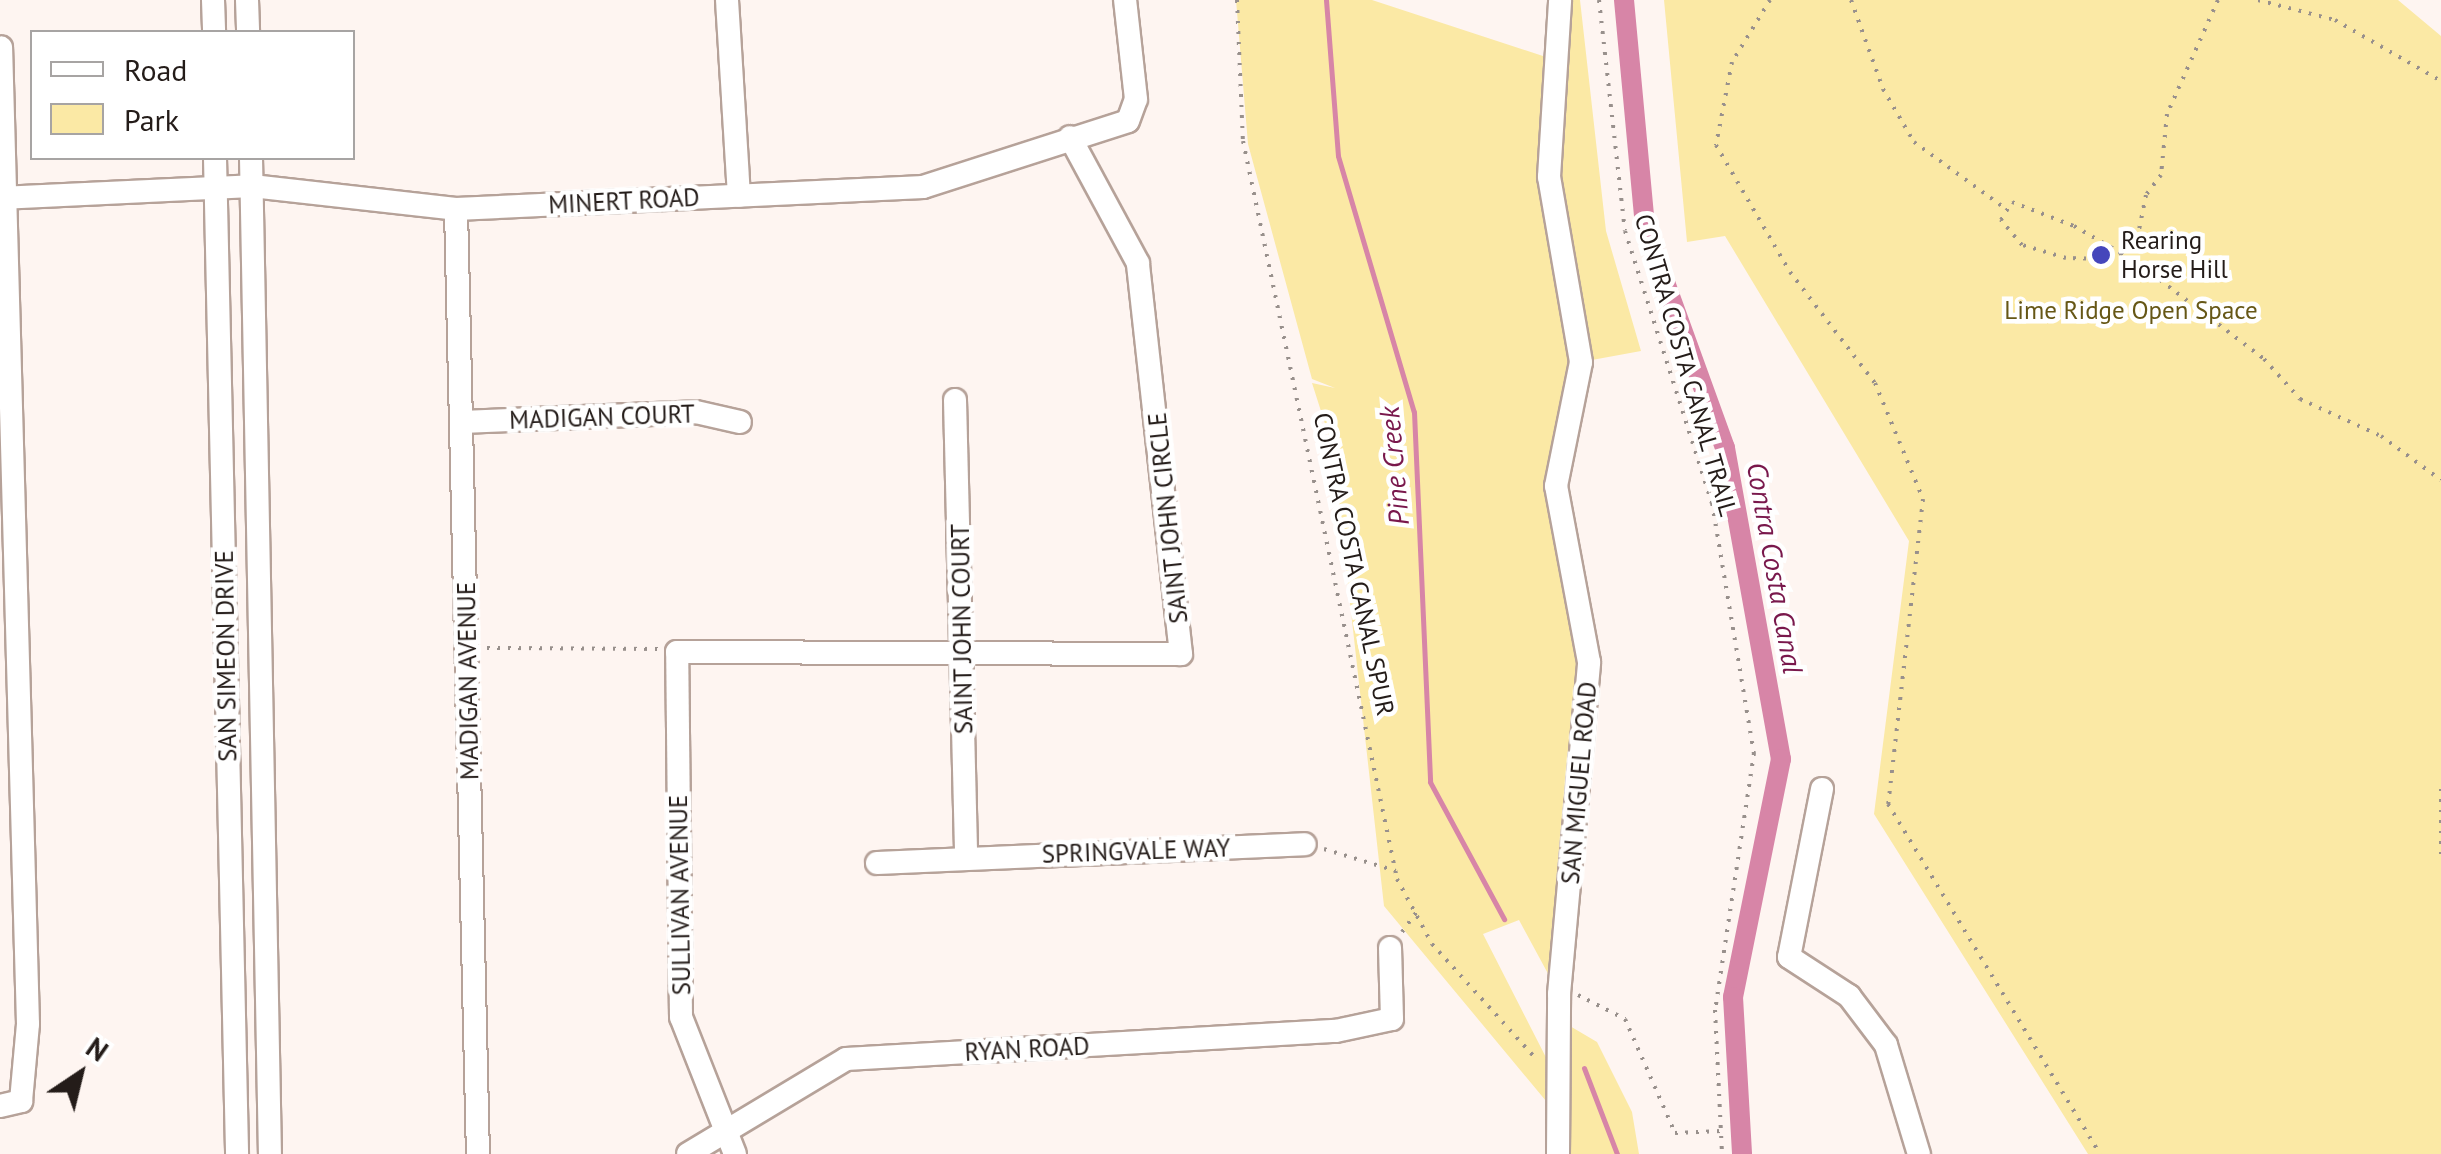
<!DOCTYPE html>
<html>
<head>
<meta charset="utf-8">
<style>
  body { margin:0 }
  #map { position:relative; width:2441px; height:1154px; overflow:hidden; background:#fef5f1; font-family:"PT Sans",sans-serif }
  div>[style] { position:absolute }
  .green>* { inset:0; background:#fbe9a5 }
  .stream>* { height:5px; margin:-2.5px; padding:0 2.5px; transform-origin:2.5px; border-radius:2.5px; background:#d785a7 }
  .canal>* { height:20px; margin:-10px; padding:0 10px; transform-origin:10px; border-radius:10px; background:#d785a7 }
  .path>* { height:4px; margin-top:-2px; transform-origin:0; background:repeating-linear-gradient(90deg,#98908c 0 2.5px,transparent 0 10.5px) }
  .roads { filter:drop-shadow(2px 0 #b6a299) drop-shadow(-2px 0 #b6a299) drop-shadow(0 2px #b6a299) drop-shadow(0 -2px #b6a299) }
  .minor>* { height:22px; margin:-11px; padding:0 11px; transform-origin:11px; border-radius:11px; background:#fff }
  .dots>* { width:28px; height:28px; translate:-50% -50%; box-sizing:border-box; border:5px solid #fff; border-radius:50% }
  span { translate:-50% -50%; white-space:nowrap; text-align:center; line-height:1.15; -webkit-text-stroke:9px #fff; paint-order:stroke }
  .street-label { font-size:25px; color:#241c19 }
  .poi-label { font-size:25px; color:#241c19 }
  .left { translate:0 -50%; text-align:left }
  .park-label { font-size:25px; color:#665716 }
  .water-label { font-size:28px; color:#79184c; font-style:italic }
  .legend { position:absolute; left:30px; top:30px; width:325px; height:130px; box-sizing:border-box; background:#fff; border:2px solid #a7a4a3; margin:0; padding:12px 18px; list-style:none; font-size:30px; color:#241c19 }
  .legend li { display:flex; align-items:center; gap:20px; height:50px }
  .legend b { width:50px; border:2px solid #a7a4a3 }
  .north { position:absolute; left:30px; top:1024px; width:100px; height:100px; -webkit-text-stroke:8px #fff; paint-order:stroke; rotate:35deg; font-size:28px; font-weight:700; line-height:40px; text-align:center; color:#241c19 }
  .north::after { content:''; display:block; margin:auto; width:35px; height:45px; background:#241c19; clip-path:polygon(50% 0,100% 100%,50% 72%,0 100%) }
</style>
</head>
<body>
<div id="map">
  <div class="green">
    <i style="clip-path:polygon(1236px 0,1372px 0,1555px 60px,1560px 0,1580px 0,1606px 231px,1641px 351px,1581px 362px,1557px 495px,1589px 662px,1559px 994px,1519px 920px,1483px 934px,1557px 1079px,1558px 1019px,1597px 1042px,1632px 1112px,1639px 1154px,1558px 1154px,1556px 1113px,1384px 906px,1334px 460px,1343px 452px,1335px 455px,1312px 383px,1335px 388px,1312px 379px,1248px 144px)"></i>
    <i style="clip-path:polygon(1664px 0,2398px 0,2441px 36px,2441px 1154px,2088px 1154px,1874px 814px,1909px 541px,1725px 236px,1687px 242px)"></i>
  </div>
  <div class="stream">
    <i style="left:1326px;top:0;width:156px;rotate:85.6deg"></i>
    <i style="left:1338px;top:156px;width:267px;rotate:73.5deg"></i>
    <i style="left:1414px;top:412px;width:370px;rotate:87.5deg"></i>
    <i style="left:1430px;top:782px;width:156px;rotate:61.6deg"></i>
    <i style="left:1584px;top:1068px;width:92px;rotate:69deg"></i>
  </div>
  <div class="canal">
    <i style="left:1624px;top:0;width:228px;rotate:84.7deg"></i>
    <i style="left:1645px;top:227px;width:235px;rotate:70.1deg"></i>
    <i style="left:1725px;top:448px;width:316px;rotate:79.8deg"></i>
    <i style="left:1781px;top:759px;width:243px;rotate:101.4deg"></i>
    <i style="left:1733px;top:997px;width:157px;rotate:86.7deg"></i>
  </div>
  <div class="path">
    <i style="left:1237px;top:0;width:141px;rotate:87.6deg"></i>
    <i style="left:1243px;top:141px;width:754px;rotate:78.21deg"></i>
    <i style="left:1397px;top:879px;width:74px;rotate:61.7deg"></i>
    <i style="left:1432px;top:944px;width:156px;rotate:47.8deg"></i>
    <i style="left:1599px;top:0;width:232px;rotate:83.6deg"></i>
    <i style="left:1625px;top:231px;width:286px;rotate:72.3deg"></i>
    <i style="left:1712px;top:503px;width:254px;rotate:80.5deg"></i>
    <i style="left:1754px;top:753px;width:260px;rotate:98.6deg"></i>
    <i style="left:1715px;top:1010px;width:144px;rotate:87.2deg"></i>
    <i style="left:1770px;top:0;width:73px;rotate:121.5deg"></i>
    <i style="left:1732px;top:62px;width:85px;rotate:100.9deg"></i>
    <i style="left:1716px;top:145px;width:147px;rotate:59.8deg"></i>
    <i style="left:1790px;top:272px;width:140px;rotate:52.6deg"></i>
    <i style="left:1875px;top:383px;width:126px;rotate:67.5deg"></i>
    <i style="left:1923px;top:499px;width:307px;rotate:96.5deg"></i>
    <i style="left:1888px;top:804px;width:409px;rotate:58.8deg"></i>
    <i style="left:1851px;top:0;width:95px;rotate:70.2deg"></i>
    <i style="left:1883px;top:89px;width:61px;rotate:59.7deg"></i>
    <i style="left:1914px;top:142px;width:114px;rotate:36.1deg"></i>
    <i style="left:2218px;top:0;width:125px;rotate:114.1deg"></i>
    <i style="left:2167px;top:114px;width:61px;rotate:95.6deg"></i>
    <i style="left:2161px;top:175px;width:25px;rotate:127deg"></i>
    <i style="left:2146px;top:195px;width:46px;rotate:101.3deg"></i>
    <i style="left:2137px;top:240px;width:21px;rotate:141deg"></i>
    <i style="left:2121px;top:253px;width:15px;rotate:157deg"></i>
    <i style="left:2107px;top:259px;width:41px;rotate:-178.6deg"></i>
    <i style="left:2066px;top:258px;width:46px;rotate:-163.5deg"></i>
    <i style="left:2022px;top:245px;width:33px;rotate:-130deg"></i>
    <i style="left:2001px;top:220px;width:21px;rotate:-59deg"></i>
    <i style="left:2012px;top:202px;width:66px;rotate:21.2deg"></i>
    <i style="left:2074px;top:226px;width:54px;rotate:29.9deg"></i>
    <i style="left:2121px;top:253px;width:16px;rotate:30deg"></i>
    <i style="left:2135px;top:261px;width:162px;rotate:37.2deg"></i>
    <i style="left:2264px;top:359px;width:54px;rotate:48deg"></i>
    <i style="left:2300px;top:399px;width:89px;rotate:24.6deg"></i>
    <i style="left:2381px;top:436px;width:74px;rotate:36.3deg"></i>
    <i style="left:2258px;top:0;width:80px;rotate:14.6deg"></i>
    <i style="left:2335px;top:20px;width:122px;rotate:29.9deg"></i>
    <i style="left:487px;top:648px;width:171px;rotate:0.3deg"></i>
    <i style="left:2441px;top:789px;width:72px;rotate:90deg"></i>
    <i style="left:1324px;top:849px;width:75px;rotate:17deg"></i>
    <i style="left:1402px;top:932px;width:24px;rotate:-54deg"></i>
    <i style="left:1578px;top:995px;width:53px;rotate:27.1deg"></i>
    <i style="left:1625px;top:1019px;width:124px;rotate:66.3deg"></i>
    <i style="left:1675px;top:1133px;width:46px;rotate:-2.5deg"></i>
  </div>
  <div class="roads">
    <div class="minor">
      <i style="left:213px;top:0;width:32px;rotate:88deg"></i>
      <i style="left:247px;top:0;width:32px;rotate:88deg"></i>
      <i style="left:727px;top:0;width:196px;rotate:86.5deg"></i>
      <i style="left:215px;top:158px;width:996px;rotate:88.73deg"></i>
      <i style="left:251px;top:158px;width:996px;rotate:88.91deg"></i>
      <i style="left:0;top:198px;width:252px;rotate:-2.7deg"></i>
      <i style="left:252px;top:186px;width:205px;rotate:6.4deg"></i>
      <i style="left:456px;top:209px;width:468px;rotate:-2.7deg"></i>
      <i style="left:923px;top:187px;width:215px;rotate:-17.8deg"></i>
      <i style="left:1128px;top:121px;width:23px;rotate:-70deg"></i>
      <i style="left:1136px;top:99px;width:100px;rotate:-96.3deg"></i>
      <i style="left:456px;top:209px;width:945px;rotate:88.67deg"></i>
      <i style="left:955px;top:400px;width:458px;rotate:88.6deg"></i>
      <i style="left:462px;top:422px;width:234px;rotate:-2.4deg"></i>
      <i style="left:696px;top:412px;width:45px;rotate:12.8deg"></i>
      <i style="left:1822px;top:789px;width:171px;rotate:101.1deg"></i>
      <i style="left:1789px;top:957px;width:72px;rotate:33deg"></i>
      <i style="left:1849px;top:996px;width:61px;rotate:52.9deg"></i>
      <i style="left:1886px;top:1045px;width:114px;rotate:73.2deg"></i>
      <i style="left:877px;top:863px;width:428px;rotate:-2.5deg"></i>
      <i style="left:0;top:1106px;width:22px;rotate:-13deg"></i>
      <i style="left:21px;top:1101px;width:77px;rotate:-84.8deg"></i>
      <i style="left:28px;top:1024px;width:977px;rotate:-91.58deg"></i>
      <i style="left:688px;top:1154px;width:184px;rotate:-31deg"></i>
      <i style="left:846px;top:1059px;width:491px;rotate:-3.3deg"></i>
      <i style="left:1336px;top:1031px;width:57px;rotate:-12.1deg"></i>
      <i style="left:1392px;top:1019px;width:71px;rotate:-91.6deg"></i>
      <i style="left:735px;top:1154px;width:147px;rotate:-111.5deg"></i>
      <i style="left:681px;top:1017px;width:365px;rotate:-90.6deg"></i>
      <i style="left:677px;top:652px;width:504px;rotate:0.23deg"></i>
      <i style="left:1181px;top:654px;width:393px;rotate:-96.3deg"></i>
      <i style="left:1138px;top:263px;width:143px;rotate:-118.4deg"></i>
      <i style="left:1558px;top:1154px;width:160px;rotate:-89.6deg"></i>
      <i style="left:1559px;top:994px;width:333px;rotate:-84.8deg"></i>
      <i style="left:1589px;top:662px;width:179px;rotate:-100.6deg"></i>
      <i style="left:1556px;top:486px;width:126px;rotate:-78.6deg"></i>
      <i style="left:1581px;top:362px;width:188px;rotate:-99.8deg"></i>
      <i style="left:1549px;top:177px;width:177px;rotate:-86.4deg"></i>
    </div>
  </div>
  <div class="dots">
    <i style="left:2101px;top:255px;background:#4546bb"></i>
  </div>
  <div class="street-label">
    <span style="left:624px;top:201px;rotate:-3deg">MINERT ROAD</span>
    <span style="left:1686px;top:365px;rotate:74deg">CONTRA COSTA CANAL TRAIL</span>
    <span style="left:602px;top:417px;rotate:-2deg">MADIGAN COURT</span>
    <span style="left:1168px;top:518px;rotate:-96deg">SAINT JOHN CIRCLE</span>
    <span style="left:1354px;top:564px;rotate:78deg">CONTRA COSTA CANAL SPUR</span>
    <span style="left:962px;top:629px;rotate:-91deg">SAINT JOHN COURT</span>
    <span style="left:226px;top:656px;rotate:-91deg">SAN SIMEON DRIVE</span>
    <span style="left:468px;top:681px;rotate:-91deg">MADIGAN AVENUE</span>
    <span style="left:1579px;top:783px;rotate:-85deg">SAN MIGUEL ROAD</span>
    <span style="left:1136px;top:851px;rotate:-2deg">SPRINGVALE WAY</span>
    <span style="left:680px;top:895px;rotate:-91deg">SULLIVAN AVENUE</span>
    <span style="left:1027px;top:1049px;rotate:-3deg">RYAN ROAD</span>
  </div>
  <div class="poi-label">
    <span class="left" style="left:2121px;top:255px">Rearing<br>Horse Hill</span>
  </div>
  <div class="park-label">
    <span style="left:2131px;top:310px">Lime Ridge Open Space</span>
  </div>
  <div class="water-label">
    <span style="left:1394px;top:466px;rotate:-95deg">Pine Creek</span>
    <span style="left:1775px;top:568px;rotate:80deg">Contra Costa Canal</span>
  </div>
  <ul class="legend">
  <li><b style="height:12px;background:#fff"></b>Road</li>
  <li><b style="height:28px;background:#fbe9a5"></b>Park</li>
  </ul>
  <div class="north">N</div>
</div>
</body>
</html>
